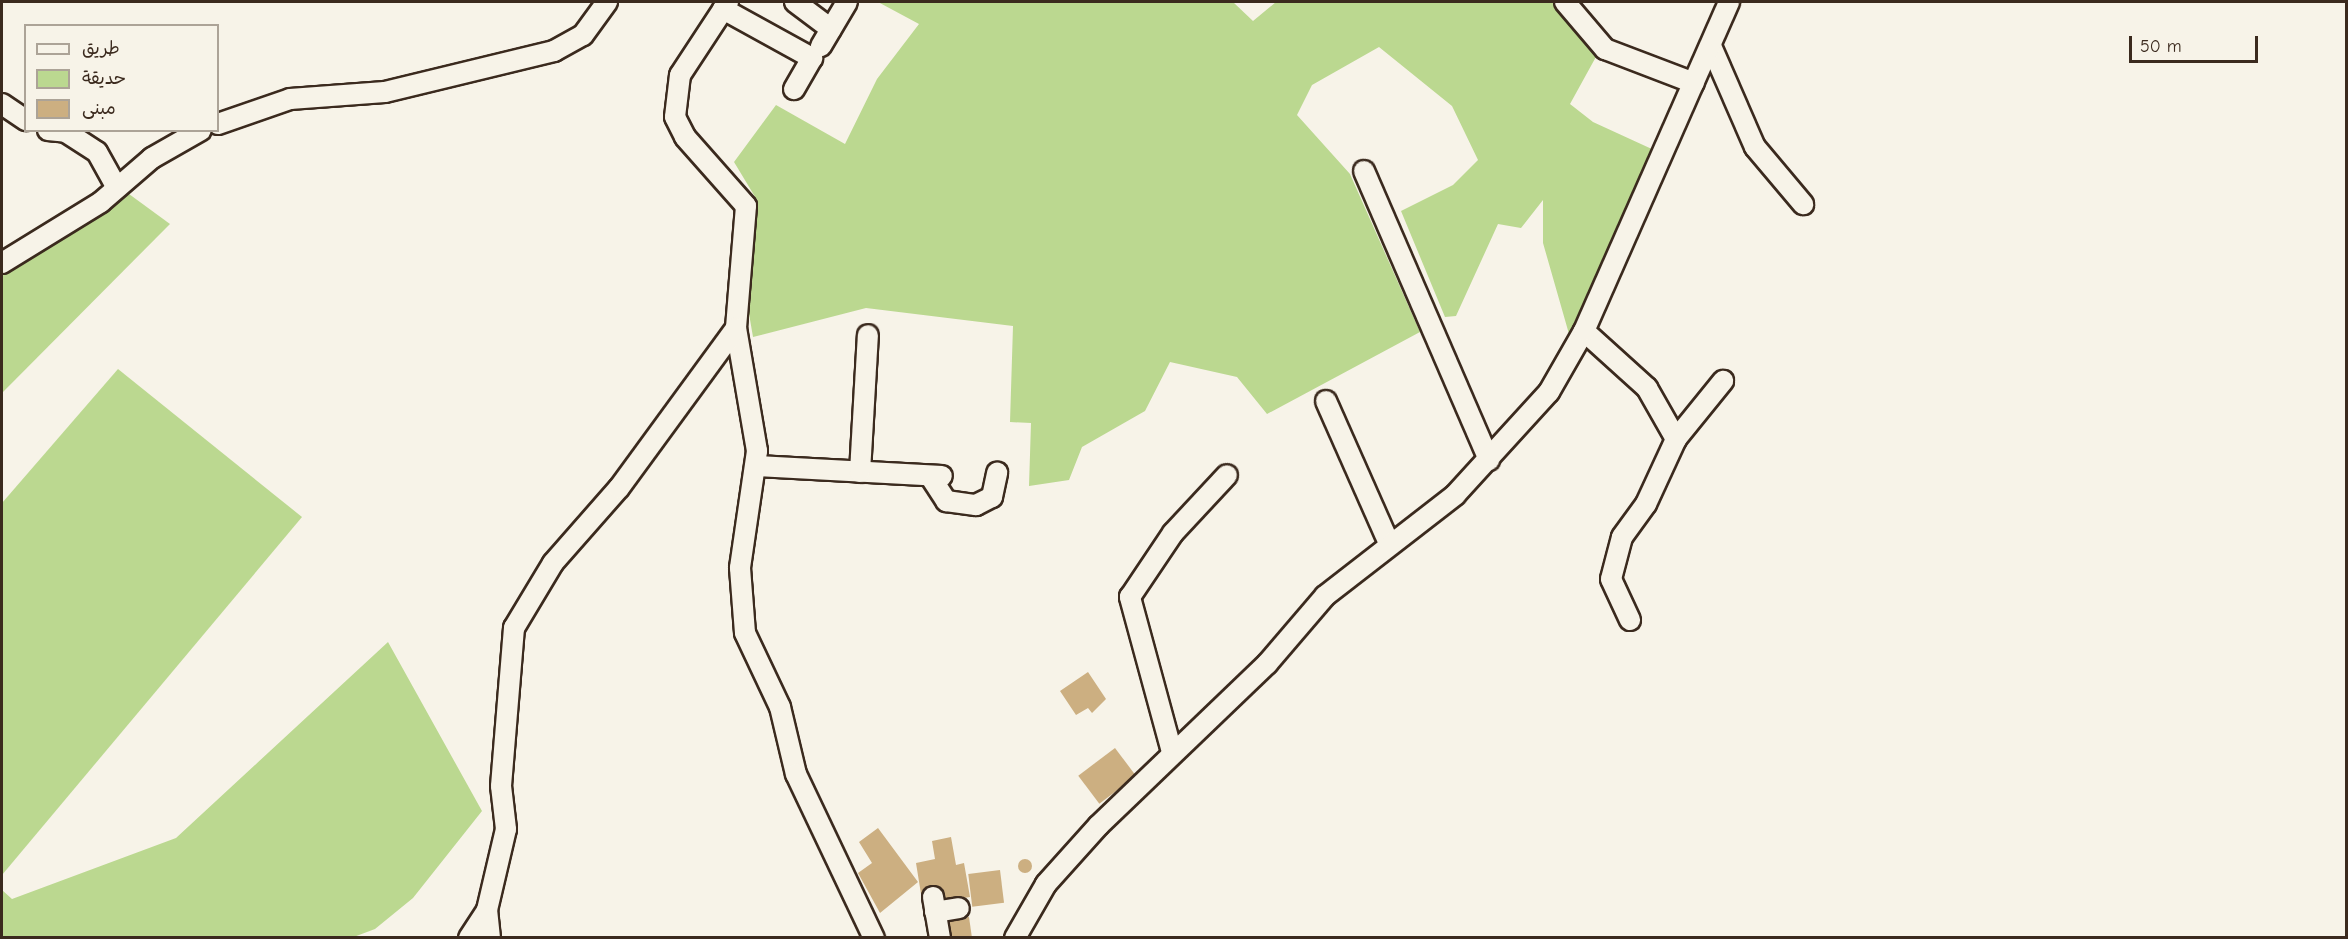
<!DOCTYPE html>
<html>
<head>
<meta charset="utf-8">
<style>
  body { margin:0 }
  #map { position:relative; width:2348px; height:939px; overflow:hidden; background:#f7f3e8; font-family:"Comic Neue","Playpen Sans Arabic",sans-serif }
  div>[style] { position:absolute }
  .green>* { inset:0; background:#bbd890 }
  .building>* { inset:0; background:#ccaf81; transform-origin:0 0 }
  .round { border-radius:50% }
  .roads { filter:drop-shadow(2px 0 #3b2a1e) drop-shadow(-2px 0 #3b2a1e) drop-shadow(0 2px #3b2a1e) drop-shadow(0 -2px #3b2a1e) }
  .minor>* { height:20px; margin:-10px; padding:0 10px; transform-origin:10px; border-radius:10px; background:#f7f3e8 }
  span { translate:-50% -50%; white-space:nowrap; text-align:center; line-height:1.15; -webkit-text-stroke:4.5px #f7f3e8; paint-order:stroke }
  .frame { position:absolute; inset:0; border:3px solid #3b2a1e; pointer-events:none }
  .legend { position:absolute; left:24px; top:24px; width:195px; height:108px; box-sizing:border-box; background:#f7f3e8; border:2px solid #aca397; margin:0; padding:8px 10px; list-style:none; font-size:18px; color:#3b2a1e }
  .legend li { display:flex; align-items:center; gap:12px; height:30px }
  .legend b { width:30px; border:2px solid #aca397 }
  .scale { position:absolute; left:2129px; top:36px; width:129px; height:27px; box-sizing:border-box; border:3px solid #3b2a1e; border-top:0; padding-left:8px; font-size:18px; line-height:21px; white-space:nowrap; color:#3b2a1e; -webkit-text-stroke:4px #f7f3e8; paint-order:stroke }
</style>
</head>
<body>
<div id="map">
  <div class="green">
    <i style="clip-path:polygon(878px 2px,1233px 2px,1253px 21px,1276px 2px,1552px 2px,1597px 55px,1570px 104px,1593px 122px,1654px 150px,1569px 334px,1543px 243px,1543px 200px,1521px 228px,1498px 224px,1456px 316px,1445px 317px,1401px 211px,1453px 185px,1478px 160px,1452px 106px,1379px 47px,1312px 85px,1297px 115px,1350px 174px,1420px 332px,1267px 414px,1237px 377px,1170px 362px,1145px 411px,1082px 447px,1069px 480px,1029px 486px,1031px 423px,1010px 422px,1013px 326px,866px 308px,753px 337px,748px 308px,757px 200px,734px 162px,776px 105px,845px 144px,877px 79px,919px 24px)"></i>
    <i style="clip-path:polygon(129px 194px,170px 224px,2px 393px,2px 276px)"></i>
    <i style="clip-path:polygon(118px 369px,302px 517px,2px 875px,2px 503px)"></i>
    <i style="clip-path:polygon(388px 642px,482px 811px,413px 898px,375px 929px,351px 938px,2px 937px,2px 890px,12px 899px,176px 838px)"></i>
  </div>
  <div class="building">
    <i style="clip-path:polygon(1088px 672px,1106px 699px,1092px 713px,1088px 708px,1076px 715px,1060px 691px)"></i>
    <i style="left:1115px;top:748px;width:35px;height:46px;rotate:53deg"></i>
    <i style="clip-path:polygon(878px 828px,918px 882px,880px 913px,858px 873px,872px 863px,859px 842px)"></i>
    <i style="clip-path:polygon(951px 837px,956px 865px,964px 863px,970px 897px,940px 902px,938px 891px,921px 894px,916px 863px,935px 859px,932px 841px)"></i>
    <i class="round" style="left:1018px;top:859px;width:14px;height:14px"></i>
    <i style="left:1000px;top:870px;width:33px;height:32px;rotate:83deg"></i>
    <i style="clip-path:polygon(969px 917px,972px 938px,948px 938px,946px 919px)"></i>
  </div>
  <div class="roads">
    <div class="minor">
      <i style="left:728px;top:2px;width:87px;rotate:123.3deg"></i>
      <i style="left:680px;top:75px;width:42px;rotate:96.8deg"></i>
      <i style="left:675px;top:117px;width:22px;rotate:63deg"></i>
      <i style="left:685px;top:137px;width:92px;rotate:48.5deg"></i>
      <i style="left:746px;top:206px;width:122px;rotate:94.7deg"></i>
      <i style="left:736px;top:328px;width:125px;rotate:80.3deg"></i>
      <i style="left:757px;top:451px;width:118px;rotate:98.3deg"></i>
      <i style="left:740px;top:568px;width:65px;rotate:85.6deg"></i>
      <i style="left:745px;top:633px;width:82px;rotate:64.7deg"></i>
      <i style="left:780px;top:707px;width:69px;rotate:76.6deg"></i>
      <i style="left:796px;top:774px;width:182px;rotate:64.6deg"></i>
      <i style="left:795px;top:2px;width:45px;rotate:36.9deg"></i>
      <i style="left:1565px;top:2px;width:62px;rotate:49.6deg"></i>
      <i style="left:1605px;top:49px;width:95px;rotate:20.9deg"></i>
      <i style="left:723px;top:9px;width:102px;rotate:28.8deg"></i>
      <i style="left:812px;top:58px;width:36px;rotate:120deg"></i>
      <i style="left:821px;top:46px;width:51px;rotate:-59.4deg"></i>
      <i style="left:1711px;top:46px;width:110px;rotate:66.5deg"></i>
      <i style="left:1755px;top:147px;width:75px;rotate:49.9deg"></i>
      <i style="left:2px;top:104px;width:29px;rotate:34deg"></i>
      <i style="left:218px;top:124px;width:76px;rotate:-19.1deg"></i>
      <i style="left:290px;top:99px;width:95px;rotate:-4.2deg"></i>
      <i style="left:385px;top:92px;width:174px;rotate:-13.6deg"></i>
      <i style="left:554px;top:51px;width:33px;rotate:-29deg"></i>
      <i style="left:583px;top:35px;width:41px;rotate:-54deg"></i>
      <i style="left:48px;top:130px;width:18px;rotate:6deg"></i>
      <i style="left:66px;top:132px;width:37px;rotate:33deg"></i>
      <i style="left:97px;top:152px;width:41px;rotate:60.9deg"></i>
      <i style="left:1364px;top:171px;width:315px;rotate:66.6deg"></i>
      <i style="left:2px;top:263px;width:116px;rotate:-31.6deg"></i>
      <i style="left:101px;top:202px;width:67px;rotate:-40.8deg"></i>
      <i style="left:152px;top:158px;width:56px;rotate:-29.7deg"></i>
      <i style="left:1584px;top:331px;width:85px;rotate:42.1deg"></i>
      <i style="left:1647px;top:388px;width:59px;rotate:60.4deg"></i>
      <i style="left:1676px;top:439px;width:75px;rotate:-51deg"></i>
      <i style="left:1326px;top:401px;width:155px;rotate:66.1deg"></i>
      <i style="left:757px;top:466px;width:185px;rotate:3.1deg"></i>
      <i style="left:860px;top:472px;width:137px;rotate:-86.7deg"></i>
      <i style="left:930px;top:476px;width:30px;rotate:57deg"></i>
      <i style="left:946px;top:501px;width:30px;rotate:8deg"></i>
      <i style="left:976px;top:505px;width:18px;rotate:-27deg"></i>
      <i style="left:992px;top:497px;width:25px;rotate:-78deg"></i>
      <i style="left:1630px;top:620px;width:45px;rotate:-114.9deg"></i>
      <i style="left:1611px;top:579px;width:43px;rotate:-75.3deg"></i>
      <i style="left:1622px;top:537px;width:41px;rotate:-54deg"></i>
      <i style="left:1646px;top:504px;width:72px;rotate:-65.2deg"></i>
      <i style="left:1172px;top:752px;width:161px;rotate:-105.2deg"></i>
      <i style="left:1130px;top:597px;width:77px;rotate:-56.1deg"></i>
      <i style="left:1173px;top:533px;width:79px;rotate:-47deg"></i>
      <i style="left:933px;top:897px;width:42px;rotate:80.3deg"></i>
      <i style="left:935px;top:912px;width:24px;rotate:-9deg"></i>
      <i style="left:469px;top:938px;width:33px;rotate:-57deg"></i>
      <i style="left:490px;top:938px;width:28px;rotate:-96deg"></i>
      <i style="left:487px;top:910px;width:83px;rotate:-76.8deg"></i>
      <i style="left:506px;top:829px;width:43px;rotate:-96.6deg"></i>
      <i style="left:501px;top:786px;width:159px;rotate:-85.3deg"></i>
      <i style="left:514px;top:628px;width:76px;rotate:-59deg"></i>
      <i style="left:553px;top:563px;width:100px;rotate:-48.7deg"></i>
      <i style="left:619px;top:488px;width:198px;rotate:-53.8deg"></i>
      <i style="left:1015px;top:938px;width:62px;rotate:-60.1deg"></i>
      <i style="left:1046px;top:884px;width:79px;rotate:-48.1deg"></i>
      <i style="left:1099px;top:825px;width:233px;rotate:-43.8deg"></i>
      <i style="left:1267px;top:664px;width:89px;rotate:-49.5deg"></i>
      <i style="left:1325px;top:596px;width:165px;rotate:-37.8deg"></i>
      <i style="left:1455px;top:495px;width:139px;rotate:-47.6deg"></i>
      <i style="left:1549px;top:392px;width:70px;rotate:-60.2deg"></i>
      <i style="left:1584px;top:331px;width:360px;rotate:-66.2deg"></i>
    </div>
  </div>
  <div class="frame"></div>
  <ul class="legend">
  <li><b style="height:8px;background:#f7f3e8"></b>طريق</li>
  <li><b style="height:16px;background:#bbd890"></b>حديقة</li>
  <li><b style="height:16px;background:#ccaf81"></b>مبنى</li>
  </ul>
  <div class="scale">50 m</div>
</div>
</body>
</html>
